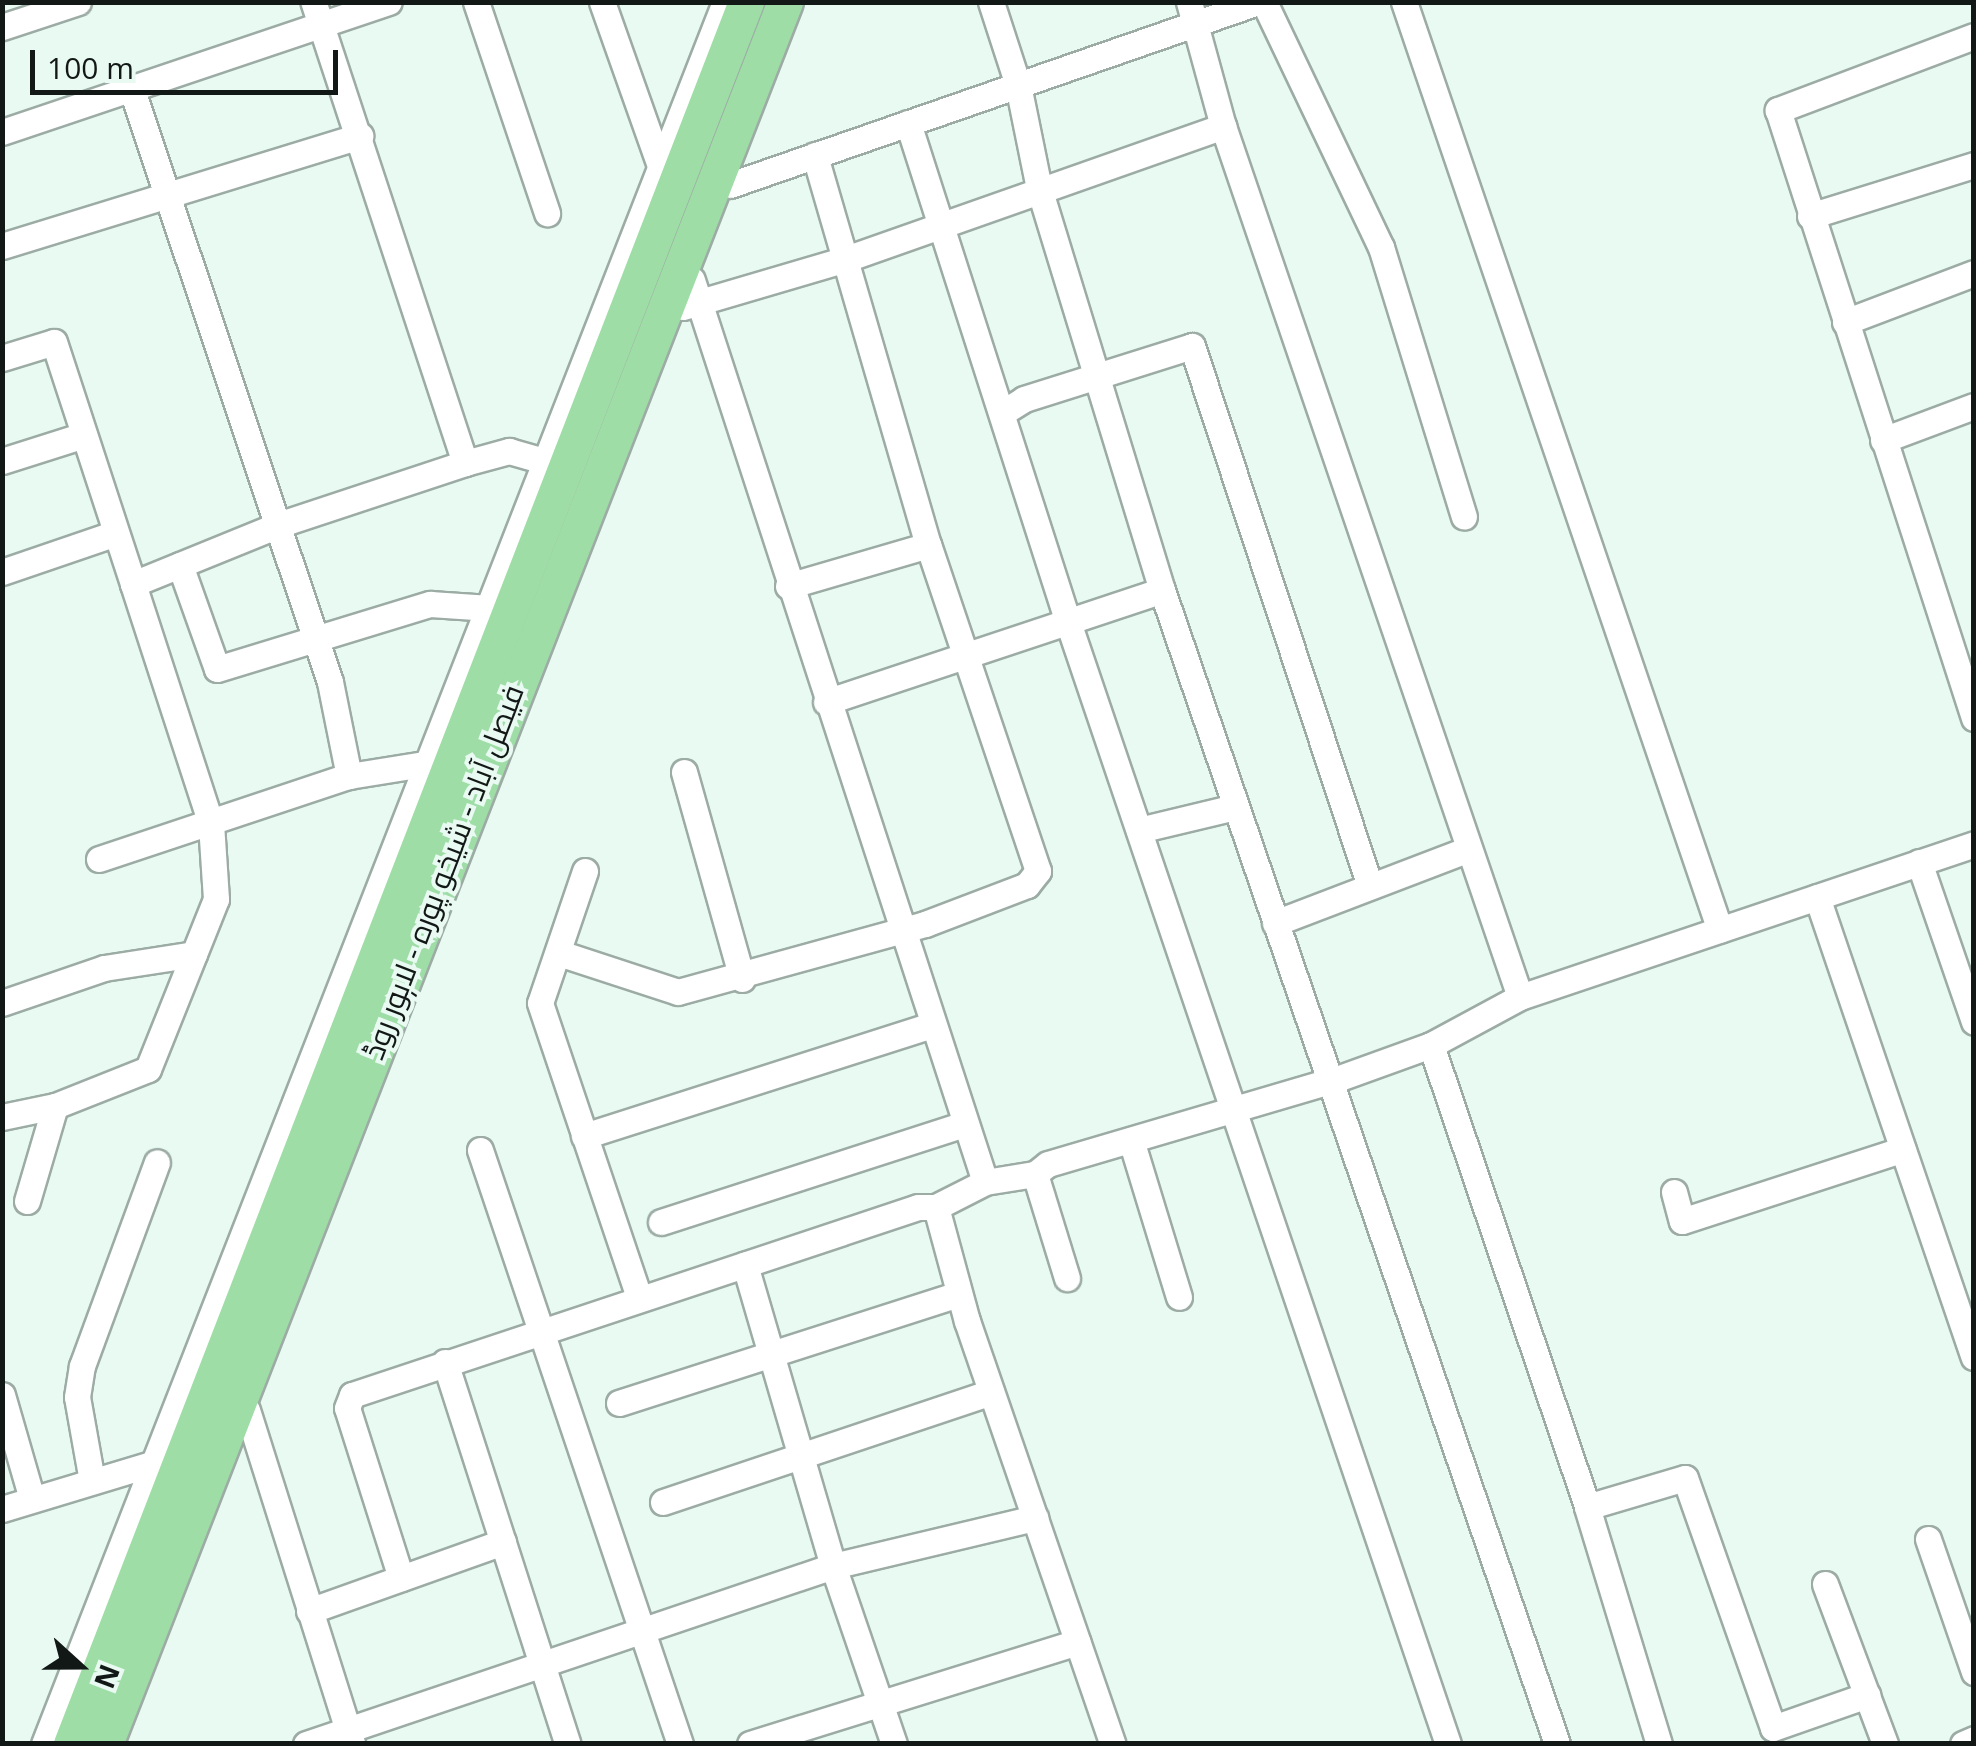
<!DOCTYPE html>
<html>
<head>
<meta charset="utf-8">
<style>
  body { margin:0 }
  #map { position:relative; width:1976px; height:1746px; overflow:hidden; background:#e9faf3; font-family:"Open Sans",Cairo,sans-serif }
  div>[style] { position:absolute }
  .roads { filter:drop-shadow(2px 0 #9caca5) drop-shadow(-2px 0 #9caca5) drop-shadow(0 2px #9caca5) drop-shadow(0 -2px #9caca5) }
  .minor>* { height:25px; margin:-12.5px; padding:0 12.5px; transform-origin:12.5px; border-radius:12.5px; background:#fff }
  .highway>* { height:35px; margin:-17.5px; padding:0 17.5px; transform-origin:17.5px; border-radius:17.5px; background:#9fdda6 }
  span { translate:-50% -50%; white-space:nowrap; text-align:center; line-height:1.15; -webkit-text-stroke:8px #e9faf3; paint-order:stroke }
  .street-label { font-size:30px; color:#121816 }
  .frame { position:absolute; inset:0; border:5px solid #121816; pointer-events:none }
  .north { position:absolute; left:30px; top:1616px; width:100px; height:100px; -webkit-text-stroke:8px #e9faf3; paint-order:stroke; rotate:111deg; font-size:28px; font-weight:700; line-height:40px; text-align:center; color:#121816 }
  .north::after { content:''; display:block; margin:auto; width:35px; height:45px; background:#121816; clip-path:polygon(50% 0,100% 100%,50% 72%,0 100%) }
  .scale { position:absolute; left:30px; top:50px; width:308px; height:45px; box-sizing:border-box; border:5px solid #121816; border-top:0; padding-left:12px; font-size:30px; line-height:35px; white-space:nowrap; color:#121816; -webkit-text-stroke:8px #e9faf3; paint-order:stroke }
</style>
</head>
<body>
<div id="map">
  <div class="roads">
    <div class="minor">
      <i style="left:476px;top:2px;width:223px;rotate:71.4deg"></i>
      <i style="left:602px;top:2px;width:177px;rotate:70.5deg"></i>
      <i style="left:991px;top:2px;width:87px;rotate:72deg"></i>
      <i style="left:1018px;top:85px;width:105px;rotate:78.5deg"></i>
      <i style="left:1039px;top:188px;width:420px;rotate:73deg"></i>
      <i style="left:1162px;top:590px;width:1220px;rotate:71.1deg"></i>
      <i style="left:1189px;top:2px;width:129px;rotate:74.7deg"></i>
      <i style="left:1223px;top:126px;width:920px;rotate:71.17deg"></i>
      <i style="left:1264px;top:2px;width:272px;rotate:64.5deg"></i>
      <i style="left:1381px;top:247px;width:282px;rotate:72.9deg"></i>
      <i style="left:1404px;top:2px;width:980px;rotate:71.2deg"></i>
      <i style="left:2px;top:27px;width:80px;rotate:-18.2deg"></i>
      <i style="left:1974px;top:36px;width:210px;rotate:159.3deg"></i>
      <i style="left:1778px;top:110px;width:639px;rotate:72.13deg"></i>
      <i style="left:131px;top:87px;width:627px;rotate:71.51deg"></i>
      <i style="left:330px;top:682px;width:96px;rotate:78.6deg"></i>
      <i style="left:908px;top:123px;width:521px;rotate:72.23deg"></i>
      <i style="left:1067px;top:619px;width:1188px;rotate:71.29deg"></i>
      <i style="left:2px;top:132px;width:408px;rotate:-18.6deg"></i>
      <i style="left:730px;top:185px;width:559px;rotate:-19.12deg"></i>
      <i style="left:1810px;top:216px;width:172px;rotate:-17.3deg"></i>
      <i style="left:2px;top:246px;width:375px;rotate:-17.1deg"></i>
      <i style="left:692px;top:280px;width:948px;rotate:72deg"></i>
      <i style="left:683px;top:307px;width:170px;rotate:-16.4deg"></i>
      <i style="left:846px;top:259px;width:400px;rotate:-19.4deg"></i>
      <i style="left:1845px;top:322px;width:138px;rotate:-20.8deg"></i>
      <i style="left:2px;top:358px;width:54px;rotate:-17.1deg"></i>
      <i style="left:54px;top:342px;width:255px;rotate:71.9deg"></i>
      <i style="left:133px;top:584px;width:157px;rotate:-22.1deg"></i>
      <i style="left:278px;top:525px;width:197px;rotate:-18.3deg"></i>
      <i style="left:465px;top:463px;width:485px;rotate:-108.2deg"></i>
      <i style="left:1002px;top:413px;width:26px;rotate:-32deg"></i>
      <i style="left:1024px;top:399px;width:176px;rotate:-17.5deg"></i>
      <i style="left:1192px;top:346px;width:569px;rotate:71.76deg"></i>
      <i style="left:1883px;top:440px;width:97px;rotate:-20.5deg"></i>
      <i style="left:2px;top:461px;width:86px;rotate:-17.6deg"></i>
      <i style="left:465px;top:463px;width:46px;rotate:-15.3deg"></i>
      <i style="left:509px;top:451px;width:40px;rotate:16deg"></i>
      <i style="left:180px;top:565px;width:110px;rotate:70.4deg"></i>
      <i style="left:217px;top:669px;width:223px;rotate:-17deg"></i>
      <i style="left:430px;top:604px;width:60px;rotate:3.8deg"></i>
      <i style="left:2px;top:572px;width:120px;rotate:-18.9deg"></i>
      <i style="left:788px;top:586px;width:146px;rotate:-16.3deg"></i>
      <i style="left:826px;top:702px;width:354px;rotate:-18.4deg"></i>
      <i style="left:684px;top:772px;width:215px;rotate:74.3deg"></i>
      <i style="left:1139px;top:830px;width:99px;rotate:-13.5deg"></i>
      <i style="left:99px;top:859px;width:263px;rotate:-18.4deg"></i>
      <i style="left:349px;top:776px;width:82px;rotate:-9.1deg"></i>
      <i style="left:1919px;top:862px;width:169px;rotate:71deg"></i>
      <i style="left:585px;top:871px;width:139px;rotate:108.8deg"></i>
      <i style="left:540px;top:1003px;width:311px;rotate:71.4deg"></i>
      <i style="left:1817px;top:897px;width:486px;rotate:71.2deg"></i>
      <i style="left:1275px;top:923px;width:204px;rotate:-20.9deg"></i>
      <i style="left:559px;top:953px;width:125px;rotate:18.1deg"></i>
      <i style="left:678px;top:992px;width:256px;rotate:-15.4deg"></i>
      <i style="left:925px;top:924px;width:109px;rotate:-20.9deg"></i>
      <i style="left:1027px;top:885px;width:18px;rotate:-52deg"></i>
      <i style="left:1038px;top:871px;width:344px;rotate:-108.6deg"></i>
      <i style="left:928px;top:545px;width:406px;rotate:-106.2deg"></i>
      <i style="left:2px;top:1003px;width:108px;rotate:-18.9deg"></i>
      <i style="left:104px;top:968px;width:91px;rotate:-8.8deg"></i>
      <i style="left:1431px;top:1045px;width:488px;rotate:71.3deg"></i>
      <i style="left:1587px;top:1507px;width:248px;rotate:73.1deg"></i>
      <i style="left:2px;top:1117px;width:54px;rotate:-11.7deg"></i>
      <i style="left:55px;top:1106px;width:100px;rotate:-21.7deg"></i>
      <i style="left:148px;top:1069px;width:183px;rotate:-68.2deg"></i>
      <i style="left:216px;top:899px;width:75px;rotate:-93.8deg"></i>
      <i style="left:211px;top:824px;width:252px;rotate:-108deg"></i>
      <i style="left:584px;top:1136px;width:364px;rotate:-17.7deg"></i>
      <i style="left:1131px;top:1140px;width:164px;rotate:73deg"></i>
      <i style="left:480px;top:1150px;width:627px;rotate:71.39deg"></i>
      <i style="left:1035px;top:1174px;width:109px;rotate:72.9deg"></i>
      <i style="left:1674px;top:1192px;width:30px;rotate:75deg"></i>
      <i style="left:1682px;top:1221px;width:232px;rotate:-18deg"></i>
      <i style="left:27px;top:1201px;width:99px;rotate:-73.6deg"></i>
      <i style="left:936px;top:1207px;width:118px;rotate:74.8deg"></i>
      <i style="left:967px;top:1321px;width:447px;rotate:71deg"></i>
      <i style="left:661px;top:1222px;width:319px;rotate:-17.9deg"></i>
      <i style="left:445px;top:1362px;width:401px;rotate:72.2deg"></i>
      <i style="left:2px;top:1395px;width:108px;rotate:73.9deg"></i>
      <i style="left:619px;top:1403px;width:357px;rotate:-17.8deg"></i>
      <i style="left:247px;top:1410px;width:350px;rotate:72.5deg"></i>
      <i style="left:92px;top:1481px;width:85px;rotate:-100.1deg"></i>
      <i style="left:77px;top:1397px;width:31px;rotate:-81deg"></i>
      <i style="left:82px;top:1366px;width:217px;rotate:-69.8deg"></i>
      <i style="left:663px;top:1502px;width:346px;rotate:-18.5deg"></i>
      <i style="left:1587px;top:1507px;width:102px;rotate:-16.5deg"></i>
      <i style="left:1685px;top:1478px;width:265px;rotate:70.6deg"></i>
      <i style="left:1773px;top:1728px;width:100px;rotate:-19.3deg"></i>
      <i style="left:2px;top:1509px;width:163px;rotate:-16.8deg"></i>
      <i style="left:1928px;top:1539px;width:141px;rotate:70.9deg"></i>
      <i style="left:401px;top:1578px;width:178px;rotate:-107.6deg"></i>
      <i style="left:347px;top:1408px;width:14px;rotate:-69deg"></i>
      <i style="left:352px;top:1395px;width:596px;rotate:-18.37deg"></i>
      <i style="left:918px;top:1207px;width:18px"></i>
      <i style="left:936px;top:1207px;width:55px;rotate:-27deg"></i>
      <i style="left:985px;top:1182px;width:51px;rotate:-9.1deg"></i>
      <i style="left:1035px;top:1174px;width:16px;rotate:-38deg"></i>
      <i style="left:1048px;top:1164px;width:298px;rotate:-16.4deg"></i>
      <i style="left:1334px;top:1080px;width:103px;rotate:-19.8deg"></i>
      <i style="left:1431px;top:1045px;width:101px;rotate:-28.3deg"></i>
      <i style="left:1520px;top:997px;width:479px;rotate:-18.6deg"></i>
      <i style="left:1825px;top:1584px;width:171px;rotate:69.4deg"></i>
      <i style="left:309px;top:1611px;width:206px;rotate:-19.6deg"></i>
      <i style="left:44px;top:1744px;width:1870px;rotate:-68.65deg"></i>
      <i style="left:306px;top:1744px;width:556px;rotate:-18.66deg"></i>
      <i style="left:833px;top:1566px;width:314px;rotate:-106.3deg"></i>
      <i style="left:750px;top:1744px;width:343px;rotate:-17.3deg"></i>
      <i style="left:894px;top:1744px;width:188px;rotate:-108.9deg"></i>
      <i style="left:833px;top:1566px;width:208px;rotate:-13.4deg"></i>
      <i style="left:1963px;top:1744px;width:12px;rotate:-24deg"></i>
    </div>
    <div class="highway">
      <i style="left:71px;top:1744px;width:1868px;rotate:-68.82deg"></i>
      <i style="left:105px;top:1744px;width:1870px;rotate:-68.68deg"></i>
    </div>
  </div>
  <div class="street-label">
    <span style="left:443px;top:872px;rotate:-69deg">فیصل آباد - شیخو پورہ - لاہور روڈ</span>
  </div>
  <div class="frame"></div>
  <div class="north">N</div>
  <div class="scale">100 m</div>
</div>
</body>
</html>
